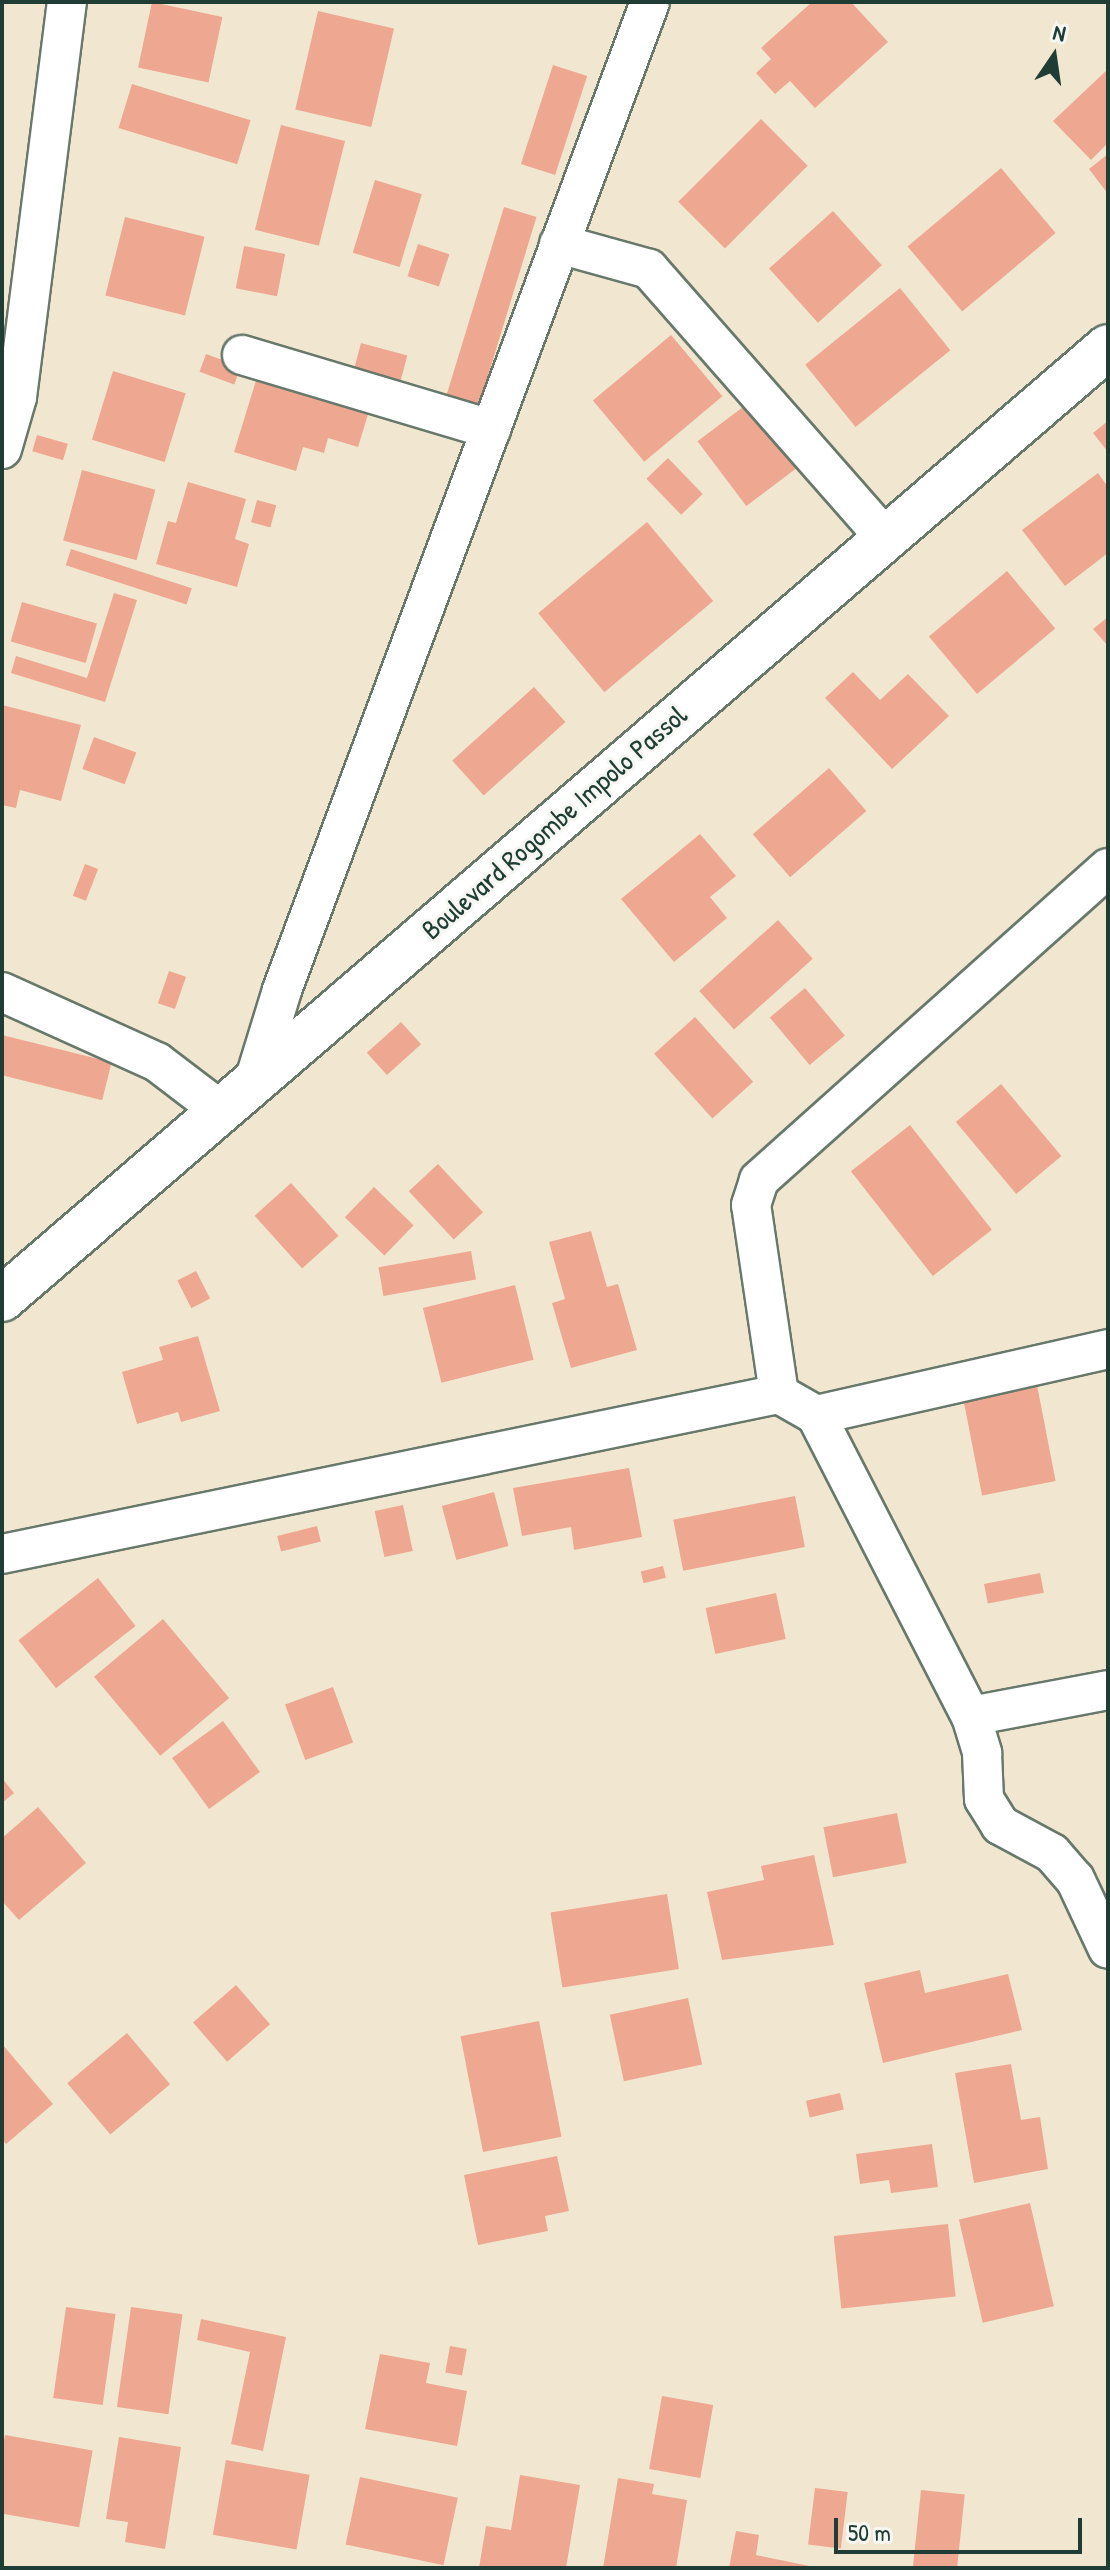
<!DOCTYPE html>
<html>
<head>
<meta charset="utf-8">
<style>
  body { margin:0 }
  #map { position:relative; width:1110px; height:2570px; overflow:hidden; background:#f1e7d0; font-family:"Patrick Hand",sans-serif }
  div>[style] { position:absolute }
  .building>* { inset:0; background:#eea891; transform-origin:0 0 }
  .roads { filter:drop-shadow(2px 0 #68786b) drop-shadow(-2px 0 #68786b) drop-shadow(0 2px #68786b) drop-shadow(0 -2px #68786b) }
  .street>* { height:38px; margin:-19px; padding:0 19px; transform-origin:19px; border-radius:19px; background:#fff }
  .secondary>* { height:44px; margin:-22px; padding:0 22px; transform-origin:22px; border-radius:22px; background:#fff }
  span { translate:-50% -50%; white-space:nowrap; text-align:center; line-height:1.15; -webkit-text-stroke:6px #f6f6f2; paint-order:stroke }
  .street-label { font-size:28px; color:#1f3d34 }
  .frame { position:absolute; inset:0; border:4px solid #1f3d34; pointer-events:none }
  .north { position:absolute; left:1014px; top:16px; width:80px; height:80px; -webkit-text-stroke:6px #f6f6f2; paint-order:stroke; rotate:13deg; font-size:22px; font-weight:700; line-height:32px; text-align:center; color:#1f3d34 }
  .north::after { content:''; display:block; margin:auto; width:28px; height:36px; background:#1f3d34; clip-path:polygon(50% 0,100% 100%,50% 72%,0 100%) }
  .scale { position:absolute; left:834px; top:2518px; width:248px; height:36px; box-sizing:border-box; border:4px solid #1f3d34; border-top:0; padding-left:10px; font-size:24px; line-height:28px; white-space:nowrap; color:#1f3d34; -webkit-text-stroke:6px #f6f6f2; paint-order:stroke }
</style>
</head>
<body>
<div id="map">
  <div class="building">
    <i style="left:152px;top:2px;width:72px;height:67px;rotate:12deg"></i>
    <i style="clip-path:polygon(812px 2px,851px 2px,888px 42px,815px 108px,790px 81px,775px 94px,756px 73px,771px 59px,761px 48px)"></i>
    <i style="left:318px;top:11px;width:78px;height:101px;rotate:13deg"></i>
    <i style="left:553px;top:65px;width:36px;height:104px;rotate:18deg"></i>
    <i style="clip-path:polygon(1108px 69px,1108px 143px,1091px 160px,1053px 121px)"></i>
    <i style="left:132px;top:84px;width:124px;height:46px;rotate:17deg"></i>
    <i style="left:761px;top:119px;width:66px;height:117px;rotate:45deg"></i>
    <i style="left:281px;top:125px;width:66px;height:108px;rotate:14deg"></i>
    <i style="clip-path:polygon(1108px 154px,1108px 194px,1089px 169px)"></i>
    <i style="left:1001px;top:168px;width:85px;height:122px;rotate:50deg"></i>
    <i style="left:375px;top:180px;width:49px;height:76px;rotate:17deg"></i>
    <i style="left:504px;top:207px;width:34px;height:196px;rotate:17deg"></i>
    <i style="left:833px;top:211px;width:73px;height:86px;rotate:48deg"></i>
    <i style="left:125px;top:217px;width:82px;height:81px;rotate:14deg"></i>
    <i style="left:418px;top:244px;width:33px;height:34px;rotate:18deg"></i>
    <i style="left:244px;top:246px;width:42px;height:43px;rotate:11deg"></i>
    <i style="left:900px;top:288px;width:80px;height:122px;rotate:51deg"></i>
    <i style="left:671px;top:335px;width:80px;height:102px;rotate:50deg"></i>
    <i style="left:361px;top:343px;width:48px;height:32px;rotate:15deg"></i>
    <i style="left:206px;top:354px;width:37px;height:19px;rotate:20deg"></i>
    <i style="left:113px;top:371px;width:76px;height:72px;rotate:17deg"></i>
    <i style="clip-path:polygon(258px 374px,370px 408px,358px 447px,328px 438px,324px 453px,303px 447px,296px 471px,234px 452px)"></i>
    <i style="left:751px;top:401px;width:81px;height:67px;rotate:53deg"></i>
    <i style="clip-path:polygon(1108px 421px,1108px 452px,1093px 433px)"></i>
    <i style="left:37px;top:435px;width:32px;height:17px;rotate:16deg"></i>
    <i style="left:668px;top:458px;width:50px;height:30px;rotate:46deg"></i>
    <i style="left:82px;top:470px;width:76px;height:73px;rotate:15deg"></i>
    <i style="clip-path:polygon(1098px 473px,1108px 487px,1108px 553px,1065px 586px,1022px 530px)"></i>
    <i style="clip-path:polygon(188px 482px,246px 499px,235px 539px,249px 544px,237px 587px,156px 564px,168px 521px,176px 523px)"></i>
    <i style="left:257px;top:500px;width:20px;height:23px;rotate:15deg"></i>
    <i style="left:647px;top:522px;width:103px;height:142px;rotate:50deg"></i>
    <i style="left:71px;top:549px;width:127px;height:17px;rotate:18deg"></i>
    <i style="left:1007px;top:571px;width:75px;height:102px;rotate:50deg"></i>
    <i style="clip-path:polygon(114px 593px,137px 600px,105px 702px,11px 673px,16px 656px,87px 678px)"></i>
    <i style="left:22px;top:602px;width:78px;height:41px;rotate:16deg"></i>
    <i style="clip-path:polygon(1108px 617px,1108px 646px,1093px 629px)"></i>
    <i style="clip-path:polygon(853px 672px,880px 700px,908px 674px,949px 716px,892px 769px,825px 698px)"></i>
    <i style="left:534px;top:687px;width:47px;height:110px;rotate:48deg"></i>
    <i style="clip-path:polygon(2px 705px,81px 725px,61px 801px,20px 790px,16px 808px,2px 805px)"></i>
    <i style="left:94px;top:737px;width:45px;height:34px;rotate:20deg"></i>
    <i style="left:829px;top:768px;width:57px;height:101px;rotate:49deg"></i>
    <i style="clip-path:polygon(700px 834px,736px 876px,710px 897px,727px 918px,674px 962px,621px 899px)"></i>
    <i style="left:85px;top:864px;width:14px;height:34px;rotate:21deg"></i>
    <i style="left:778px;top:920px;width:52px;height:106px;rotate:48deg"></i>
    <i style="left:169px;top:971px;width:18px;height:34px;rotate:19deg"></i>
    <i style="left:805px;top:988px;width:62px;height:46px;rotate:50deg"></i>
    <i style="left:695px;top:1017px;width:87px;height:55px;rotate:48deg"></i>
    <i style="left:401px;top:1022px;width:30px;height:46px;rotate:48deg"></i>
    <i style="left:2px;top:1035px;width:113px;height:39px;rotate:14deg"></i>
    <i style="left:1001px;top:1084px;width:94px;height:59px;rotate:50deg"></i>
    <i style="left:910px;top:1125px;width:133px;height:75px;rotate:52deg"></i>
    <i style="left:438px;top:1164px;width:66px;height:40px;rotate:47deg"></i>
    <i style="left:291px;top:1183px;width:71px;height:49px;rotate:48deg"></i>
    <i style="left:374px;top:1187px;width:55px;height:42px;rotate:44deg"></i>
    <i style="clip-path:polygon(591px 1231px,607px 1287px,618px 1284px,637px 1350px,571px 1368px,552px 1303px,565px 1299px,549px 1242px)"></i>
    <i style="left:471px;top:1251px;width:29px;height:94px;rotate:80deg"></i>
    <i style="left:196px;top:1271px;width:31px;height:21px;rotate:63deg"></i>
    <i style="left:515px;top:1285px;width:77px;height:95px;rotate:76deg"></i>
    <i style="clip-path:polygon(198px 1336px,220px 1411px,181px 1422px,178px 1412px,137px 1424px,122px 1372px,163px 1360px,159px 1347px)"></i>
    <i style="left:1036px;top:1380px;width:103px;height:75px;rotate:79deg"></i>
    <i style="clip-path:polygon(629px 1468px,642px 1537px,574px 1550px,571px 1527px,522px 1536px,513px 1488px)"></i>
    <i style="left:494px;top:1492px;width:56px;height:54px;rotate:75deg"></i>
    <i style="left:795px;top:1496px;width:52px;height:124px;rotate:79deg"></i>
    <i style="left:403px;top:1505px;width:47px;height:29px;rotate:78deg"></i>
    <i style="left:317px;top:1526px;width:16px;height:41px;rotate:76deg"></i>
    <i style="left:663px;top:1566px;width:12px;height:23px;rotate:76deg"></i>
    <i style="left:1040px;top:1573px;width:20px;height:57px;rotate:79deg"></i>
    <i style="left:98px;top:1578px;width:61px;height:101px;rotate:52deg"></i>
    <i style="left:776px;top:1593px;width:47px;height:72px;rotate:78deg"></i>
    <i style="left:163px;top:1619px;width:103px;height:90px;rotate:50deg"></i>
    <i style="left:333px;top:1687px;width:59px;height:51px;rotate:70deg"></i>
    <i style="left:223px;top:1721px;width:63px;height:63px;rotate:54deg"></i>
    <i style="clip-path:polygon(2px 1778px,14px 1793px,2px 1803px)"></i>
    <i style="clip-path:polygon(38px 1807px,86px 1863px,19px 1920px,2px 1901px,2px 1838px)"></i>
    <i style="left:897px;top:1813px;width:51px;height:75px;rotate:79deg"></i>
    <i style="clip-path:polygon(814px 1855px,834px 1945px,722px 1960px,707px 1892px,764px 1880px,761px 1866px)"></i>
    <i style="left:667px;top:1894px;width:76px;height:118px;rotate:81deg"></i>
    <i style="clip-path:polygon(920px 1970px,925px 1993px,1008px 1974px,1022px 2030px,883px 2063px,864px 1983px)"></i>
    <i style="left:236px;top:1985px;width:52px;height:57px;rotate:49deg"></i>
    <i style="left:688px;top:1998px;width:68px;height:80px;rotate:78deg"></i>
    <i style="left:539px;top:2021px;width:118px;height:80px;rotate:79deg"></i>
    <i style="left:127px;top:2033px;width:67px;height:78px;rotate:50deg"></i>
    <i style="clip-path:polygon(2px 2044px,53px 2104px,6px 2144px,2px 2139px)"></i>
    <i style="clip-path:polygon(1011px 2064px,1021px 2120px,1040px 2117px,1048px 2169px,974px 2183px,955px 2073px)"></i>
    <i style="left:840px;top:2093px;width:17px;height:35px;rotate:77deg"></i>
    <i style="clip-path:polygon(932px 2144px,938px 2187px,891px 2193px,889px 2180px,860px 2184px,856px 2154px)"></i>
    <i style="clip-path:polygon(557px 2156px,569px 2211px,545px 2216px,548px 2231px,478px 2245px,464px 2175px)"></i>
    <i style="left:1030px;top:2203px;width:106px;height:73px;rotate:77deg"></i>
    <i style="left:948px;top:2224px;width:73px;height:115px;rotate:84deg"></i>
    <i style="left:66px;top:2307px;width:50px;height:92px;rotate:8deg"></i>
    <i style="left:131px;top:2307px;width:52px;height:101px;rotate:8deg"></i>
    <i style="clip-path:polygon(201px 2319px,286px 2337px,263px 2451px,231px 2444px,250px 2352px,197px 2340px)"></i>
    <i style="left:450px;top:2346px;width:17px;height:27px;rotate:10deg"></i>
    <i style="clip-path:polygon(380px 2354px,430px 2363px,426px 2383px,467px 2391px,457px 2446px,365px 2429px)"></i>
    <i style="left:662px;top:2396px;width:52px;height:74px;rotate:10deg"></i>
    <i style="left:5px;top:2435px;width:89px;height:78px;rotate:10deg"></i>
    <i style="clip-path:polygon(119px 2437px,181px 2447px,165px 2549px,125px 2542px,128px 2522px,106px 2519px)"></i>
    <i style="left:226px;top:2460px;width:85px;height:76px;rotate:10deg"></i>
    <i style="clip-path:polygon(520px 2475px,580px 2485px,566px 2568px,479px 2568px,486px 2526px,511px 2530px)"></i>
    <i style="left:360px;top:2477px;width:100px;height:69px;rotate:12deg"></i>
    <i style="clip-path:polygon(618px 2478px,654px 2484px,652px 2494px,687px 2500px,676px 2568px,603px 2568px)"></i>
    <i style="left:815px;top:2488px;width:33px;height:57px;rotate:7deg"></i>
    <i style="left:921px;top:2490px;width:44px;height:79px;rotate:6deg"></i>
    <i style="clip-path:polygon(736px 2531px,759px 2535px,756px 2555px,819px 2568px,729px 2568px)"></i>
  </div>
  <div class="roads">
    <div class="street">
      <i style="left:559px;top:244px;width:93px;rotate:15.5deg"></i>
      <i style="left:649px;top:269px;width:358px;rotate:48.7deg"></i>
      <i style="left:242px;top:355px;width:260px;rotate:16.6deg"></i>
      <i style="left:2px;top:449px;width:54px;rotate:-73.9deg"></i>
      <i style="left:17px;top:397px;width:398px;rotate:-82.8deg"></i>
      <i style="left:2px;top:992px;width:170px;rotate:24.3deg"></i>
      <i style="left:157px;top:1062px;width:79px;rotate:37.3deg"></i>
      <i style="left:255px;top:1078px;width:92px;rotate:-72.9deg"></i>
      <i style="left:282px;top:990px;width:1054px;rotate:-69.57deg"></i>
      <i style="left:779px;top:1394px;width:191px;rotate:-98.4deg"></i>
      <i style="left:751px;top:1205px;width:26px;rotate:-72deg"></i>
      <i style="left:759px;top:1180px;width:468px;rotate:-41.8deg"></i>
      <i style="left:816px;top:1415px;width:299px;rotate:-12.7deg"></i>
      <i style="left:2px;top:1554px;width:793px;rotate:-11.64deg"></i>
      <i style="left:779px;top:1394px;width:43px;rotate:29.6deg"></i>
      <i style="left:816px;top:1415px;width:339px;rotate:62.8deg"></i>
      <i style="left:971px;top:1716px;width:39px;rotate:73deg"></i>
      <i style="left:982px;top:1753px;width:46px;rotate:87.5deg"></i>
      <i style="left:984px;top:1799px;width:31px;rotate:58deg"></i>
      <i style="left:1000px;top:1825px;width:59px;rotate:28.3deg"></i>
      <i style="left:1052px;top:1853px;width:35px;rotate:49deg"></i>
      <i style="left:1075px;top:1879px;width:77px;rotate:64.8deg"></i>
      <i style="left:971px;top:1716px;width:139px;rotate:-10.7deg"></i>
    </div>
    <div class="secondary">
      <i style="left:2px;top:1299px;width:1459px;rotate:-40.72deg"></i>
    </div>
  </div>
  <div class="street-label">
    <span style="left:554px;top:822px;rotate:-41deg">Boulevard Rogombe Impolo Passol</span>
  </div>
  <div class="frame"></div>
  <div class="north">N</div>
  <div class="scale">50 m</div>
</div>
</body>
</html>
